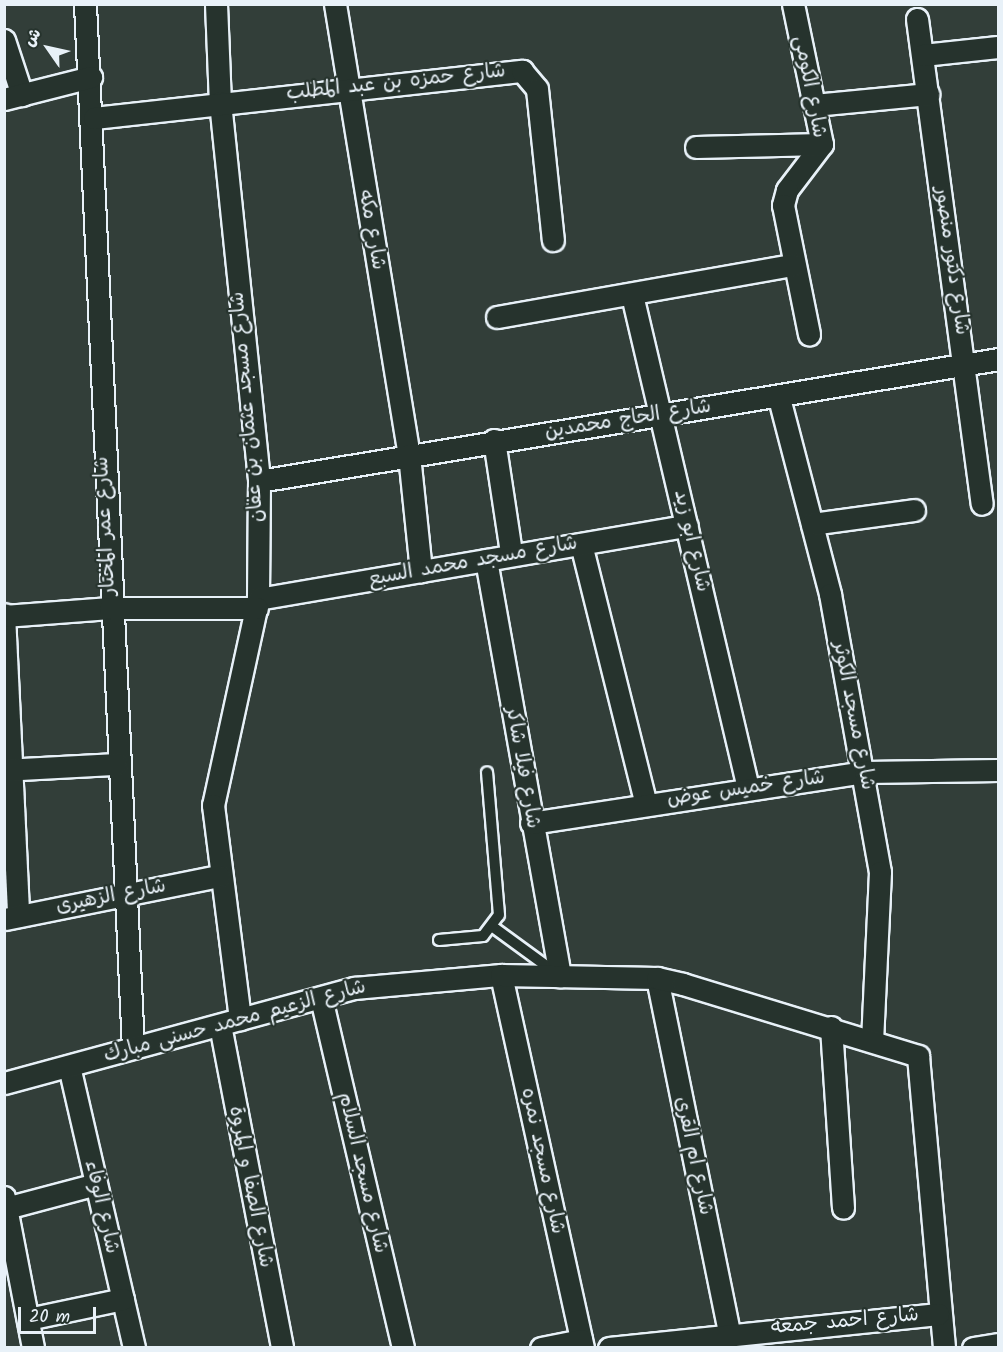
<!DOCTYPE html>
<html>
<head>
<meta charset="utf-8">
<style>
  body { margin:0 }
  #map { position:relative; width:1003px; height:1352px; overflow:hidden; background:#323e39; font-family:Kalam,"Playpen Sans Arabic",sans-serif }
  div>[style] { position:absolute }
  .roads { filter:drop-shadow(2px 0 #e8f1f8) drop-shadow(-2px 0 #e8f1f8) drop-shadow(0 2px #e8f1f8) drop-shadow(0 -2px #e8f1f8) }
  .lane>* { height:10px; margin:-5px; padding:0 5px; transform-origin:5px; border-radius:5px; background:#26332d }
  .street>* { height:21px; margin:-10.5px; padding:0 10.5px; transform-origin:10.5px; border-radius:10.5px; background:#26332d }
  span { translate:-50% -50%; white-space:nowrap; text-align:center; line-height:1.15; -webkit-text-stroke:4.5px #26332d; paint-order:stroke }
  .street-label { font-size:20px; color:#e8f1f8 }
  .frame { position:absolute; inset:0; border:6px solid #e8f1f8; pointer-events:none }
  .north { position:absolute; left:18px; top:18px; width:60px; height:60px; -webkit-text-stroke:4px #26332d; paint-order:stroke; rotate:304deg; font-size:16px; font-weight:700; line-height:24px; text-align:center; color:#e8f1f8 }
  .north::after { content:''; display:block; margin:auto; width:21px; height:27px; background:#e8f1f8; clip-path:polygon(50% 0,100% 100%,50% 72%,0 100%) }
  .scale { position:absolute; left:18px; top:1307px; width:78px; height:27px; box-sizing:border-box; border:3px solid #e8f1f8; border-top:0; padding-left:8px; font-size:18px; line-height:21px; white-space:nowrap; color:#e8f1f8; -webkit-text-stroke:4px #26332d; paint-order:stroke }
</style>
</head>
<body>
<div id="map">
  <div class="roads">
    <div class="lane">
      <i style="left:493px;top:927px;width:78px;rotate:36.1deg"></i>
      <i style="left:439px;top:940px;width:44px;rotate:-5.2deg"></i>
      <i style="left:483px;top:936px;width:26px;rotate:-53deg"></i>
      <i style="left:499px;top:915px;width:143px;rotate:-94.8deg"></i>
    </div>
    <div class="street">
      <i style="left:85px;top:4px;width:1045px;rotate:87.37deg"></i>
      <i style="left:216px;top:4px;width:98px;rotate:87.7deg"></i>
      <i style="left:220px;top:102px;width:381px;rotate:84.1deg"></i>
      <i style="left:259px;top:481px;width:118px;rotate:90.5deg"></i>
      <i style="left:258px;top:599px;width:211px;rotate:102.3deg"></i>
      <i style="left:213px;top:805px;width:216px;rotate:82.8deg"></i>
      <i style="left:335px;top:4px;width:457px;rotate:80.7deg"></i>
      <i style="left:409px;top:455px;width:117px;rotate:84.1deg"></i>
      <i style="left:793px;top:4px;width:143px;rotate:78.3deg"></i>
      <i style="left:822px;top:144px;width:58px;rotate:127.3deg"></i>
      <i style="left:787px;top:190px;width:16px;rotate:105deg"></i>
      <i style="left:783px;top:205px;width:132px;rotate:78.6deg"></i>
      <i style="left:917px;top:19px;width:489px;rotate:82.4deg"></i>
      <i style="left:4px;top:40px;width:58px;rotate:71.9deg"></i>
      <i style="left:923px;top:55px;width:75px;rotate:-6.1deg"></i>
      <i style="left:4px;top:99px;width:90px;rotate:-14.2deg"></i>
      <i style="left:814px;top:105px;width:115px;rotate:-5.5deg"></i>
      <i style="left:94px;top:118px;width:431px;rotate:-6.3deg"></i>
      <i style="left:522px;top:71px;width:23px;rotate:50deg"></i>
      <i style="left:537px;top:89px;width:152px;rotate:84deg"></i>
      <i style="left:696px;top:147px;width:126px;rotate:-1.4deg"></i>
      <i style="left:632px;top:295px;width:506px;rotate:76.76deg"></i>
      <i style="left:497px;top:317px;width:301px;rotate:-10deg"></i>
      <i style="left:779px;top:398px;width:203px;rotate:75.4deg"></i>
      <i style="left:830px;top:594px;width:282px;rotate:79.8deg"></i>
      <i style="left:880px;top:872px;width:167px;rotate:92.7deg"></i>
      <i style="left:494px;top:440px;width:114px;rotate:81.4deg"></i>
      <i style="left:259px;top:481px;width:749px;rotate:-9.37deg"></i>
      <i style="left:812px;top:524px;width:103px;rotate:-7.8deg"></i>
      <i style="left:581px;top:544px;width:268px;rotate:76deg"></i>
      <i style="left:486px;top:560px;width:423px;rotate:79.9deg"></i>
      <i style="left:258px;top:599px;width:435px;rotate:-9.7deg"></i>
      <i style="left:4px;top:614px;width:302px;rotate:87.3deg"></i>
      <i style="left:4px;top:616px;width:106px;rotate:-4.3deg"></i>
      <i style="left:110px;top:608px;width:147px"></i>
      <i style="left:4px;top:770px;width:112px;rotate:-3.1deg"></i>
      <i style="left:531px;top:823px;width:338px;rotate:-8.7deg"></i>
      <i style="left:865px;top:772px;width:133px;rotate:-0.9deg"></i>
      <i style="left:5px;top:919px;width:218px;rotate:-11.4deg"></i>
      <i style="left:501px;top:975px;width:382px;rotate:77.6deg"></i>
      <i style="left:657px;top:978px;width:362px;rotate:78.5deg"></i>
      <i style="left:321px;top:998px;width:359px;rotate:76.8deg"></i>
      <i style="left:220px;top:1025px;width:329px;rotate:79.1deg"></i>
      <i style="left:831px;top:1027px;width:181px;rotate:86.2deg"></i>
      <i style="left:69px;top:1066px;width:289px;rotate:77deg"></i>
      <i style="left:4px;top:1083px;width:363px;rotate:-15.2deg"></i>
      <i style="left:354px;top:988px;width:148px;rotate:-5.1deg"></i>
      <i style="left:501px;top:975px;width:156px;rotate:1.1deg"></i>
      <i style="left:657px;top:978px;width:27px;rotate:13deg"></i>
      <i style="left:683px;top:984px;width:246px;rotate:17deg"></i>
      <i style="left:918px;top:1056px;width:293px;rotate:84.9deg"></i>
      <i style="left:4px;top:1197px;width:154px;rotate:79.1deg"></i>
      <i style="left:6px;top:1208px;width:93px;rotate:-14.9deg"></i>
      <i style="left:28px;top:1319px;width:97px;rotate:-11.9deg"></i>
      <i style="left:541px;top:1348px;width:41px;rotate:-11.3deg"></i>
      <i style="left:609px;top:1348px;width:331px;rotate:-5.9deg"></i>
      <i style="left:973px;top:1348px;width:25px;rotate:-9deg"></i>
    </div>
  </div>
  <div class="street-label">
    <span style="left:396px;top:83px;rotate:-6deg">شارع حمزه بن عبد المطلب</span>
    <span style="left:809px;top:87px;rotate:79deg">شارع الكومى</span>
    <span style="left:371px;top:230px;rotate:80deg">شارع مكه</span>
    <span style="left:951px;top:261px;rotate:82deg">شارع دكتور منصور</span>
    <span style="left:248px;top:407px;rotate:-95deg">شارع مسجد عثمان بن عفان</span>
    <span style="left:628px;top:420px;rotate:-9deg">شارع الحاج محمدين</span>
    <span style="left:106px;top:526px;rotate:-93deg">شارع عمر المختار</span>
    <span style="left:691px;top:541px;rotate:77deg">شارع ابو زيد</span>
    <span style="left:473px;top:562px;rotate:-10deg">شارع مسجد محمد السبع</span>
    <span style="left:853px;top:716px;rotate:79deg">شارع مسجد الكوثر</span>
    <span style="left:522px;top:768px;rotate:80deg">شارع فيلا شاكر</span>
    <span style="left:746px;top:789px;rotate:-8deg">شارع خميس عوض</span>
    <span style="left:111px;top:897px;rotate:-11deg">شارع الزهيرى</span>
    <span style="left:235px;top:1022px;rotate:-15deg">شارع الزعيم محمد حسنى مبارك</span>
    <span style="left:693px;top:1156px;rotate:78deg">شارع ام القرى</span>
    <span style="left:542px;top:1161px;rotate:78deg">شارع مسجد نمره</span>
    <span style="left:362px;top:1173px;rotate:77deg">شارع مسجد السلام</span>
    <span style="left:250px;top:1187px;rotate:79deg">شارع الصفا و المروة</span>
    <span style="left:101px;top:1207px;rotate:77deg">شارع الوفاء</span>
    <span style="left:845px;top:1322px;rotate:-5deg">شارع احمد جمعه</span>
  </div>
  <div class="frame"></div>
  <div class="north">ش</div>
  <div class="scale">20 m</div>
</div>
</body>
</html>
